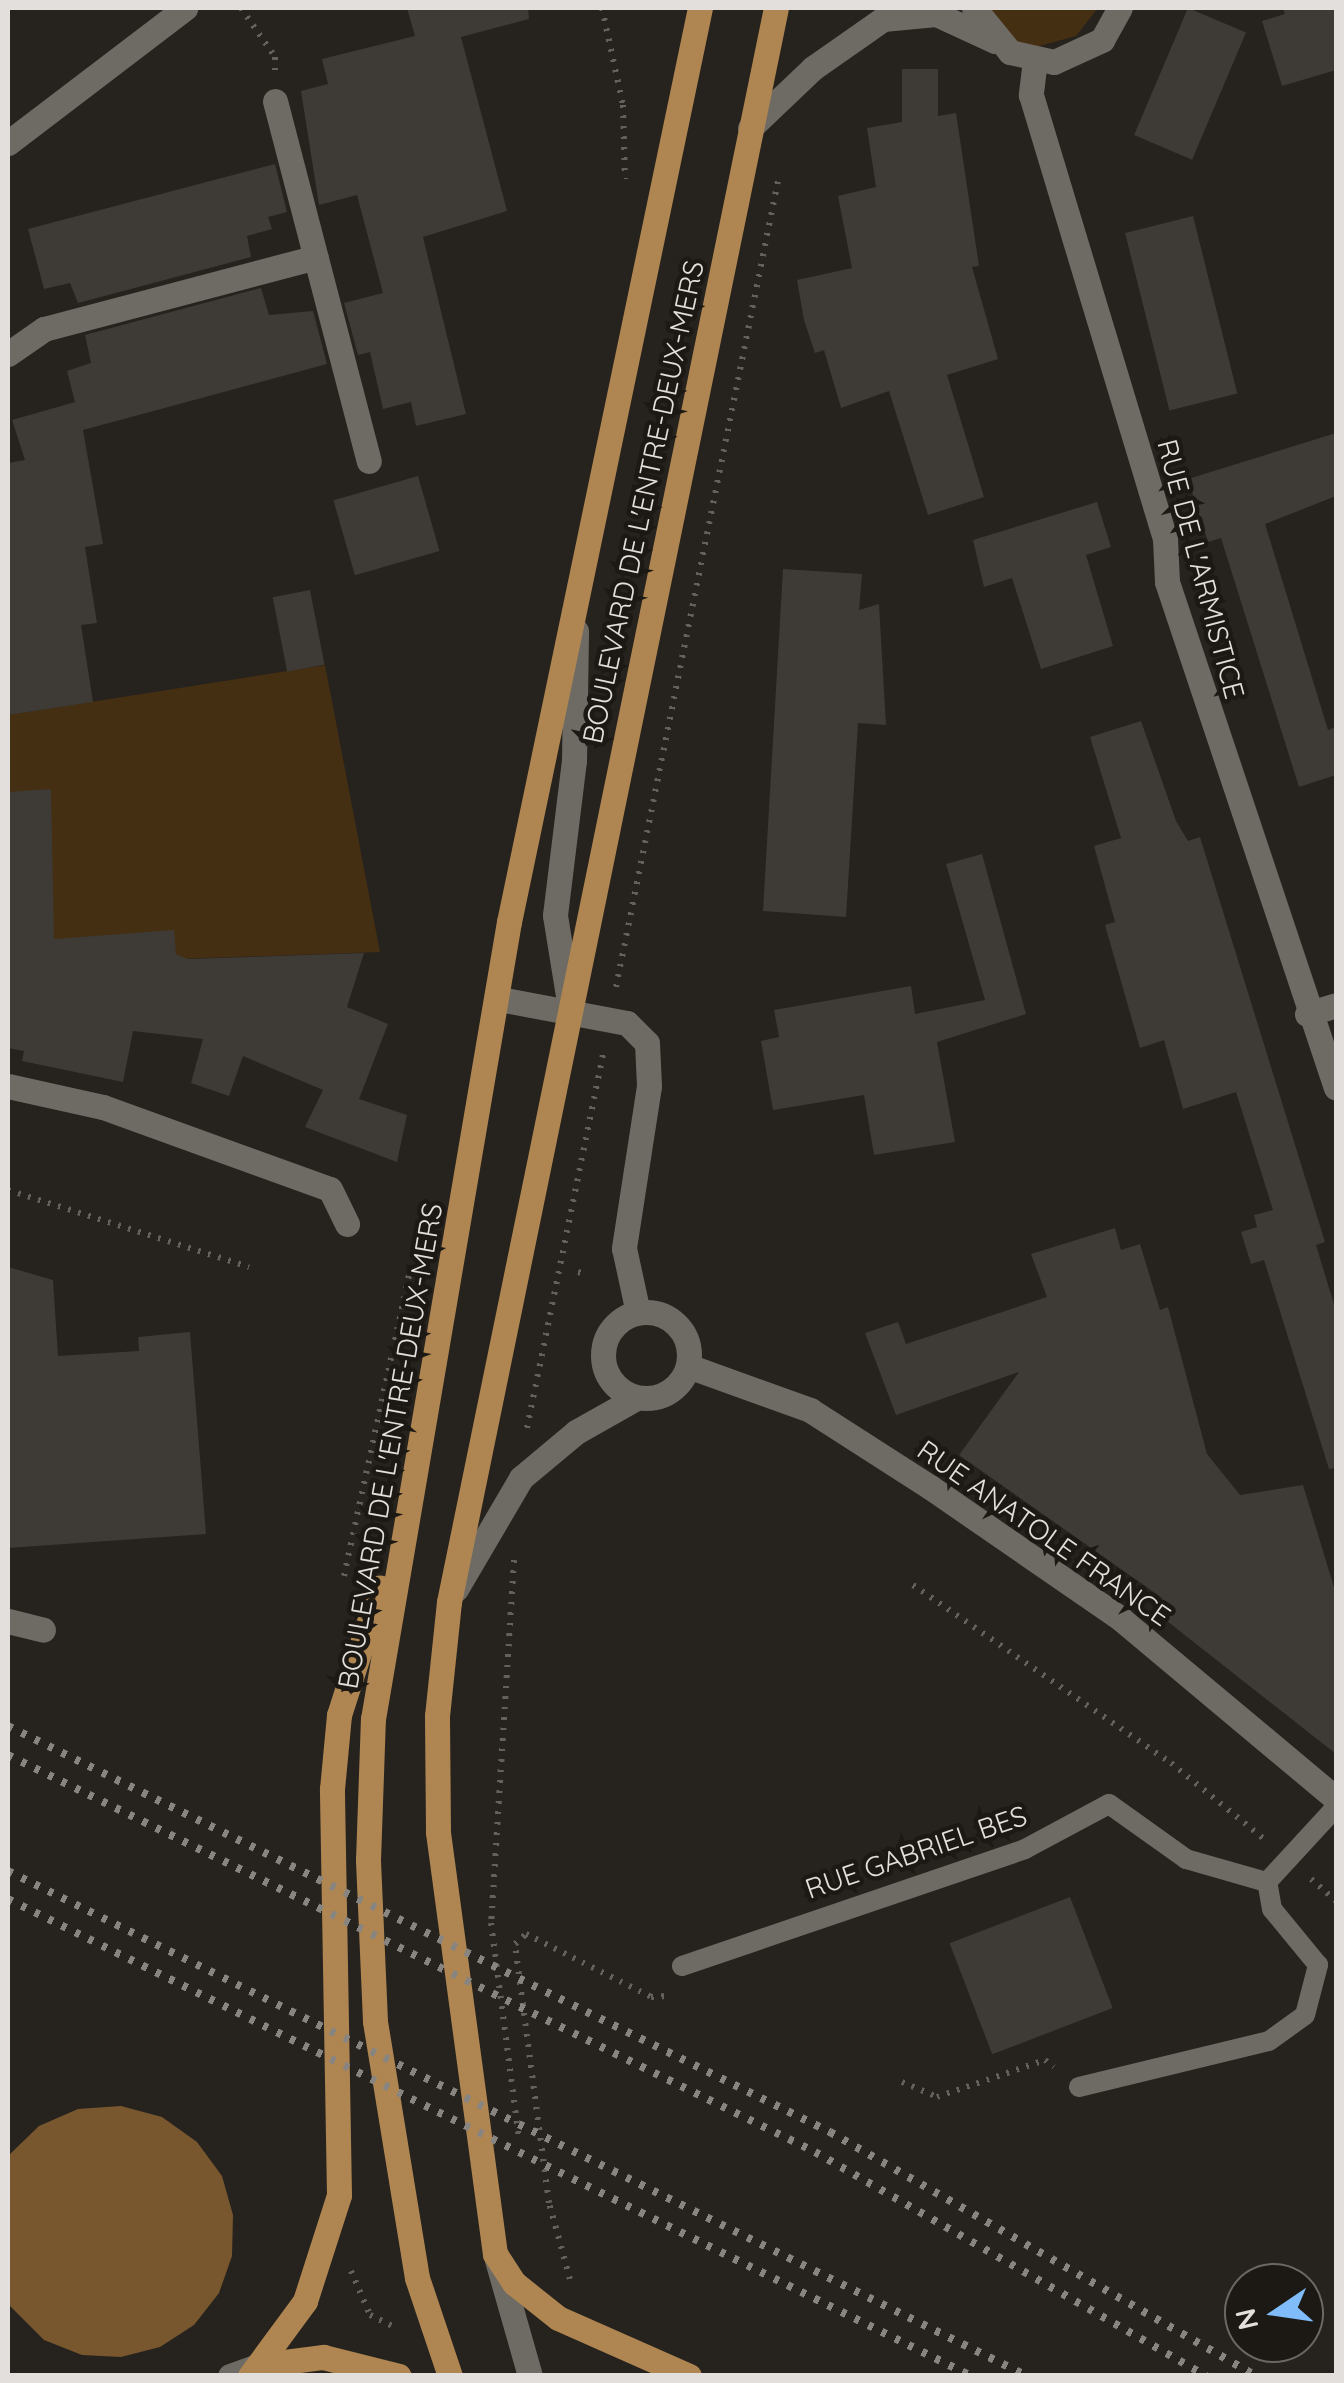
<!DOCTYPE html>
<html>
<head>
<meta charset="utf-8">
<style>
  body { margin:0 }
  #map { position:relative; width:1344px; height:2383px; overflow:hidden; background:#26221e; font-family:Quicksand,sans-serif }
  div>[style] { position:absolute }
  .green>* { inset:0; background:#452f13 }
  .water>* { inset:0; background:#78572e }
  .building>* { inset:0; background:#3e3a35; transform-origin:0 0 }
  .path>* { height:6px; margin-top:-3px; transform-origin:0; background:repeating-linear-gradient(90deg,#64605d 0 2.5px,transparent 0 10.5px) }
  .service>* { height:20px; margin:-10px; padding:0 10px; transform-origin:10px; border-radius:10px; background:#6e6a64 }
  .minor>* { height:25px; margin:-12.5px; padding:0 12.5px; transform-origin:12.5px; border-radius:12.5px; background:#6e6a64 }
  .minor>.ring { margin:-12.5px; padding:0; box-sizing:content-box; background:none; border:25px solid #6e6a64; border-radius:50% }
  .tertiary>* { height:25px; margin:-12.5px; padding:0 12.5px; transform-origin:12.5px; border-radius:12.5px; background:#6e6a64 }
  .secondary>* { height:25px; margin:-12.5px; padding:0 12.5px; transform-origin:12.5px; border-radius:12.5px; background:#6e6a64 }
  .primary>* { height:25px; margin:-12.5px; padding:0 12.5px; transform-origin:12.5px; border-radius:12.5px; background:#af8651 }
  .rail>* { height:8px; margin-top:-4px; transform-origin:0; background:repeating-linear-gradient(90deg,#888581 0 5px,transparent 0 15px) }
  span { translate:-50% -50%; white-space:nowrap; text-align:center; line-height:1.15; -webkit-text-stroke:9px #1c1914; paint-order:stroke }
  .street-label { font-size:28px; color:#e2dfdc }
  .frame { position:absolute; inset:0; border:10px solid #e2dfdc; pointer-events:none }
  .north { position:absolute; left:1224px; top:2263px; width:100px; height:100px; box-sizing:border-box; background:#1c1914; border:2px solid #6b6864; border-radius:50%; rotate:257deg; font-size:28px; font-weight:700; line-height:40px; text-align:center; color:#e2dfdc }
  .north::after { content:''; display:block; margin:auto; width:35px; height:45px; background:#81bcfa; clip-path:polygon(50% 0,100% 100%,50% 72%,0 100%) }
</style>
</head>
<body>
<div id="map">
  <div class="green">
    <i style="clip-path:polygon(982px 8px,1098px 8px,1076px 36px,1036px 47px,1016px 43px)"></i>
    <i style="clip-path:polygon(325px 665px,380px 952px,8px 965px,8px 715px)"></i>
  </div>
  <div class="water">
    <i style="clip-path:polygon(121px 2106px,162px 2117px,197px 2142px,222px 2176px,233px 2215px,232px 2256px,219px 2293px,194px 2325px,160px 2347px,121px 2357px,82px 2355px,44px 2340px,8px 2304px,8px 2156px,39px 2126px,78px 2109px)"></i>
  </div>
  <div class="building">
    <i style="clip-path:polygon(407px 8px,528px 8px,529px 19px,461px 37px,507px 211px,423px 237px,466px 414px,416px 426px,411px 402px,383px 409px,370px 352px,358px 355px,344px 303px,383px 293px,357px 195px,319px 205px,301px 91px,328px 84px,322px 59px,415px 36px)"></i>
    <i style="left:1188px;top:8px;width:63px;height:138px;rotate:23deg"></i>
    <i style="clip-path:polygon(1283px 8px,1336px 8px,1336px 70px,1282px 86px,1262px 21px,1285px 14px)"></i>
    <i style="clip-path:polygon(902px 69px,938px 69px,938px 116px,956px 113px,979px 266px,972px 267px,998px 359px,947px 375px,984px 497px,928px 515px,889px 391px,841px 408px,824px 350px,815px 353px,804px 320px,797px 280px,852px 268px,838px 196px,876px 187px,867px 128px,902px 122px)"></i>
    <i style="clip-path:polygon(275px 164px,287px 212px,268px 217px,272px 229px,247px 236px,251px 257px,78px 303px,70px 283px,44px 289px,28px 229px)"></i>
    <i style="left:1193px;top:216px;width:183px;height:70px;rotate:76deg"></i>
    <i style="clip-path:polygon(261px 288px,269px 315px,313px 311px,327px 364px,83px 430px,103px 544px,85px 547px,97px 623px,81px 625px,93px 702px,8px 715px,8px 463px,25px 460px,12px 420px,75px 402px,67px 371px,91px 363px,85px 335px)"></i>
    <i style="clip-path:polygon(1336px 433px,1336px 496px,1265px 524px,1328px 730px,1336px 727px,1336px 775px,1299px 787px,1221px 538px,1208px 542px,1188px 479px)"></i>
    <i style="left:418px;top:476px;width:78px;height:88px;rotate:74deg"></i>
    <i style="clip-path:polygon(1097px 502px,1111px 547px,1086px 555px,1113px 646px,1041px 669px,1012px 578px,984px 587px,973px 540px)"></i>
    <i style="clip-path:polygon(783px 569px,862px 574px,859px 610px,879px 604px,886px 725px,858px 723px,846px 917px,763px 911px)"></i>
    <i style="left:310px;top:590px;width:76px;height:38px;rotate:79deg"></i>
    <i style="clip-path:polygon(1141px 721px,1176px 821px,1188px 841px,1200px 837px,1325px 1242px,1316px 1245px,1336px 1311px,1336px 1468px,1329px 1469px,1264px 1260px,1251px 1264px,1241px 1232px,1257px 1227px,1254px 1215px,1273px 1210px,1236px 1092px,1183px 1109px,1164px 1040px,1140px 1048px,1105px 925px,1115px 922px,1094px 846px,1121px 838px,1090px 737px)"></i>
    <i style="clip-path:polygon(51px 789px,54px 939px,174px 930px,176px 954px,188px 959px,364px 953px,347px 1007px,388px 1024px,359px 1099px,407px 1115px,397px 1162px,305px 1127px,323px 1090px,243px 1056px,229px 1096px,191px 1083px,203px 1039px,133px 1031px,123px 1082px,22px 1061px,24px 1051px,8px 1048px,8px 792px)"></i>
    <i style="clip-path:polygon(982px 854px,1026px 1014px,937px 1042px,955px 1142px,874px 1155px,864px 1095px,773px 1110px,761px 1041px,779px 1037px,774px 1010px,911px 986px,915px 1014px,985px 1000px,946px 864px)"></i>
    <i style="clip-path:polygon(1115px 1228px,1121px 1250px,1140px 1244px,1160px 1310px,1168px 1307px,1207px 1454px,1240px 1495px,1303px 1485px,1336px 1594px,1336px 1754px,1153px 1610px,1162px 1598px,959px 1455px,1019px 1372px,896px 1415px,865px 1333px,898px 1322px,906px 1344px,1047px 1297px,1031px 1254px)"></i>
    <i style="clip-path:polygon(8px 1267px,53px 1280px,58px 1356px,139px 1351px,138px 1337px,190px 1332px,206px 1534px,8px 1548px)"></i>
    <i style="left:1070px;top:1897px;width:119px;height:129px;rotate:69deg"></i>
  </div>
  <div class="path">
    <i style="left:241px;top:8px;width:60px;rotate:55.2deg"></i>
    <i style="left:275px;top:57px;width:14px;rotate:90deg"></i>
    <i style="left:602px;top:8px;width:99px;rotate:77.8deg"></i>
    <i style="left:623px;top:105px;width:74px;rotate:88.5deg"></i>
    <i style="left:616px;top:987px;width:827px;rotate:-78.64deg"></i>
    <i style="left:8px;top:1190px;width:253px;rotate:17.7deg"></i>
    <i style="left:578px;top:1272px;width:9px;rotate:13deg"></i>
    <i style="left:527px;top:1428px;width:383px;rotate:-78.5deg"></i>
    <i style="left:514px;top:1560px;width:364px;rotate:93.6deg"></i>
    <i style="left:491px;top:1923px;width:219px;rotate:82.6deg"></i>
    <i style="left:344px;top:1576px;width:308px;rotate:-77.8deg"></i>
    <i style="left:913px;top:1585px;width:313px;rotate:34.6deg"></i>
    <i style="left:1171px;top:1763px;width:119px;rotate:39.2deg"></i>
    <i style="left:1311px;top:1879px;width:33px;rotate:41deg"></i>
    <i style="left:902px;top:2082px;width:38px;rotate:23deg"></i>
    <i style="left:937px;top:2097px;width:114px;rotate:-18.9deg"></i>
    <i style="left:1045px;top:2060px;width:11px;rotate:38deg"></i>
    <i style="left:351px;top:2271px;width:48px;rotate:66.6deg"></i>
    <i style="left:370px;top:2315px;width:25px;rotate:26deg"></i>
    <i style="left:570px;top:2279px;width:79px;rotate:-105.4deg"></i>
    <i style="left:549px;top:2203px;width:261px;rotate:-97.5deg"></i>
    <i style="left:515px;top:1944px;width:15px;rotate:-42deg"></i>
    <i style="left:526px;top:1934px;width:140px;rotate:26.7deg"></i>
    <i style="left:651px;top:1997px;width:16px;rotate:-4deg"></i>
  </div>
  <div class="service">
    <i style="left:682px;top:1966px;width:362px;rotate:-18.8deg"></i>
    <i style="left:1025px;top:1849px;width:95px;rotate:-28.2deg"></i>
    <i style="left:1109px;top:1804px;width:95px;rotate:35.5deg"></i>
    <i style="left:1186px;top:1859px;width:84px;rotate:15.9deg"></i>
    <i style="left:1267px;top:1882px;width:102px;rotate:-47.4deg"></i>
    <i style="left:1079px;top:2087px;width:195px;rotate:-13.6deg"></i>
    <i style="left:1269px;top:2041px;width:44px;rotate:-35.8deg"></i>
    <i style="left:1305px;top:2015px;width:52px;rotate:-75.4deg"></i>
    <i style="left:1318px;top:1965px;width:72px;rotate:-129.4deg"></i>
    <i style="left:1272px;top:1909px;width:27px;rotate:-100deg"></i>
  </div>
  <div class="minor">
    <i style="left:974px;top:8px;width:57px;rotate:50.7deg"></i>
    <i style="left:1010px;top:52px;width:45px;rotate:12.8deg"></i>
    <i style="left:1054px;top:62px;width:53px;rotate:-24.6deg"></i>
    <i style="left:1102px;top:40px;width:37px;rotate:-61deg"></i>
    <i style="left:1035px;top:60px;width:35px;rotate:97deg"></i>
    <i style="left:1031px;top:95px;width:464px;rotate:73.2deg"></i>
    <i style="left:1165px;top:539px;width:43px;rotate:87.3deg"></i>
    <i style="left:1167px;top:582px;width:533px;rotate:71.53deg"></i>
    <i style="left:275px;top:101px;width:372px;rotate:75.4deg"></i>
    <i style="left:750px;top:128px;width:87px;rotate:-43.6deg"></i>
    <i style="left:813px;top:68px;width:85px;rotate:-35deg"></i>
    <i style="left:883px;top:19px;width:53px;rotate:-5.4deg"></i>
    <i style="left:936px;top:14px;width:65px;rotate:24.6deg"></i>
    <i style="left:8px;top:354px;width:44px;rotate:-34.8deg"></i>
    <i style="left:44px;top:329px;width:281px;rotate:-14.8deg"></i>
    <i style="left:499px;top:999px;width:130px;rotate:10.6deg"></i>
    <i style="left:627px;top:1023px;width:28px;rotate:45deg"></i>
    <i style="left:647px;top:1043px;width:43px;rotate:87.3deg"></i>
    <i style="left:649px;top:1086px;width:164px;rotate:98.8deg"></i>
    <i style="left:624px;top:1248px;width:66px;rotate:77.8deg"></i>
    <i style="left:570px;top:1008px;width:94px;rotate:-99.2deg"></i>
    <i style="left:555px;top:915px;width:155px;rotate:-83deg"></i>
    <i style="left:574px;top:761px;width:130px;rotate:-89.1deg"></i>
    <i style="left:1307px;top:1014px;width:30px;rotate:-17deg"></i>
    <i style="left:8px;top:1086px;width:97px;rotate:12.5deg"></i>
    <i style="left:103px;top:1107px;width:241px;rotate:19.9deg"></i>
    <i style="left:330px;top:1189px;width:39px;rotate:64deg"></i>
    <i class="ring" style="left:603px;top:1312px;width:61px;height:61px"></i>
    <i style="left:688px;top:1366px;width:130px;rotate:19.8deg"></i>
    <i style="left:810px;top:1410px;width:143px;rotate:32.7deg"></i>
    <i style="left:930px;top:1487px;width:232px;rotate:34.6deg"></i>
    <i style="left:1121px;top:1619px;width:280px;rotate:39.9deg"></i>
    <i style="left:456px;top:1589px;width:129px;rotate:-59.6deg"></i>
    <i style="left:521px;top:1478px;width:72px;rotate:-39.9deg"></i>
    <i style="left:576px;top:1432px;width:69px;rotate:-29.5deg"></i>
    <i style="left:8px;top:1621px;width:36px;rotate:14deg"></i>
    <i style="left:230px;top:2376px;width:33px;rotate:-20deg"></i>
  </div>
  <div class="tertiary">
    <i style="left:8px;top:143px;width:223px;rotate:-37.3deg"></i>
  </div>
  <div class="secondary">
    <i style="left:497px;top:2260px;width:121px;rotate:74.1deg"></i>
  </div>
  <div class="primary">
    <i style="left:261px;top:2365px;width:63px;rotate:-7.4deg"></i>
    <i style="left:323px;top:2357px;width:78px;rotate:14deg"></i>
    <i style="left:250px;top:2376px;width:93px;rotate:-53.7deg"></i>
    <i style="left:305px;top:2301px;width:111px;rotate:-72.2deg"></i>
    <i style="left:339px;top:2195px;width:406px;rotate:-91deg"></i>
    <i style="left:332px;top:1789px;width:74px;rotate:-84.6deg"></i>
    <i style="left:339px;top:1715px;width:134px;rotate:-72.2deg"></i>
    <i style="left:450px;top:2376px;width:103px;rotate:-108.6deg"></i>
    <i style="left:417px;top:2278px;width:260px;rotate:-99.3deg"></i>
    <i style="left:375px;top:2021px;width:161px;rotate:-92.5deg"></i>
    <i style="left:368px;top:1860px;width:141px;rotate:-88deg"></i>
    <i style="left:373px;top:1719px;width:809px;rotate:-80.32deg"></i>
    <i style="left:509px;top:922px;width:934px;rotate:-78.2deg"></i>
    <i style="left:689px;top:2376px;width:143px;rotate:-156.1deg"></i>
    <i style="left:558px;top:2318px;width:56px;rotate:-141.5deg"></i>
    <i style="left:514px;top:2283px;width:35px;rotate:-123deg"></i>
    <i style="left:495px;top:2254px;width:426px;rotate:-97.7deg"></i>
    <i style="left:438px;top:1832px;width:116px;rotate:-90.5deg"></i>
    <i style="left:437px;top:1716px;width:115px;rotate:-84deg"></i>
    <i style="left:449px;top:1602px;width:1627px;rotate:-78.41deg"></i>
  </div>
  <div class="rail">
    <i style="left:8px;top:1726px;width:917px;rotate:26.29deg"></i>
    <i style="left:830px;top:2132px;width:491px;rotate:29.8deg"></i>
    <i style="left:8px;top:1755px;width:899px;rotate:26.19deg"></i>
    <i style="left:815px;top:2152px;width:451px;rotate:29.8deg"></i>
    <i style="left:8px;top:1871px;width:1137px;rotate:26.36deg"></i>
    <i style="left:8px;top:1899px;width:1075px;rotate:26.35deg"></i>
  </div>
  <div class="street-label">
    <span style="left:643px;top:502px;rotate:-78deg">BOULEVARD DE L'ENTRE-DEUX-MERS</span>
    <span style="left:1201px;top:569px;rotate:75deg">RUE DE L'ARMISTICE</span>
    <span style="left:390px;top:1446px;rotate:-80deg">BOULEVARD DE L'ENTRE-DEUX-MERS</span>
    <span style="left:1044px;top:1533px;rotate:35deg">RUE ANATOLE FRANCE</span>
    <span style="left:916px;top:1852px;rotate:-19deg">RUE GABRIEL BES</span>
  </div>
  <div class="frame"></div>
  <div class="north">N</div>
</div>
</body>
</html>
